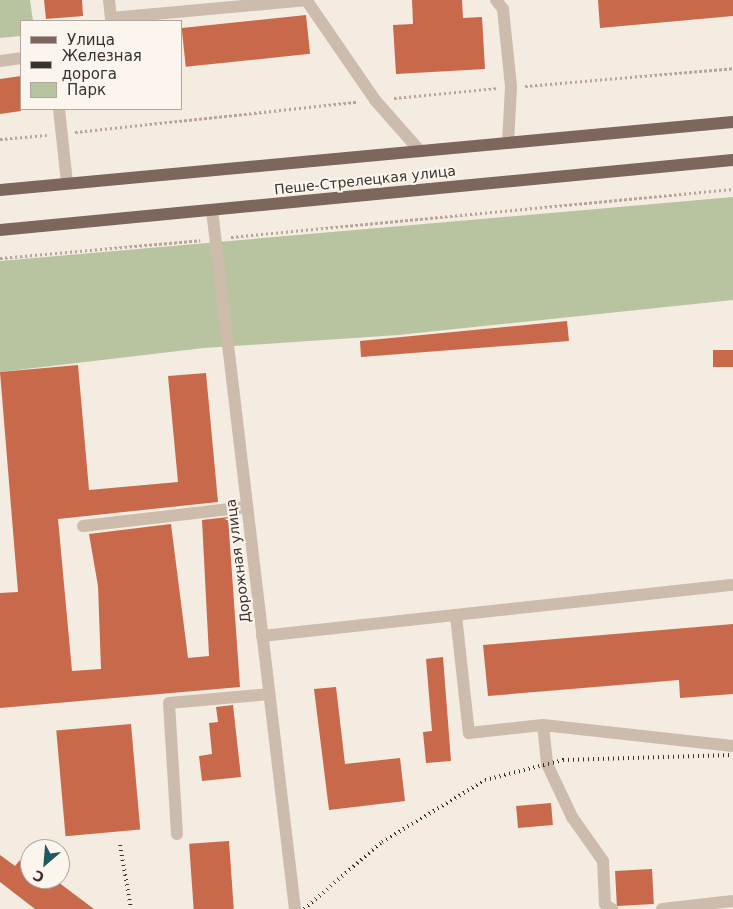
<!DOCTYPE html>
<html>
<head>
<meta charset="utf-8">
<style>
  body { margin:0 }
  #map { position:relative; width:733px; height:909px; overflow:hidden; background:#f4ebe1; font-family:"DejaVu Sans",sans-serif }
  div>[style] { position:absolute }
  .green>* { inset:0; background:#b8c4a0 }
  .building>* { inset:0; background:#c8694b; transform-origin:0 0 }
  .path>* { height:3px; margin-top:-1.5px; transform-origin:0; background:repeating-linear-gradient(90deg,#b9a596 0 2.5px,transparent 0 5px) }
  .minor>* { height:12px; margin:-6px; padding:0 6px; transform-origin:6px; border-radius:6px; background:#cdbbac }
  .major>* { height:12px; margin:-6px; padding:0 6px; transform-origin:6px; border-radius:6px; background:#7d675c }
  .rail>* { height:4px; margin-top:-2px; transform-origin:0; background:repeating-linear-gradient(90deg,#3b302b 0 1px,transparent 0 5px) }
  span { translate:-50% -50%; white-space:nowrap; text-align:center; line-height:1.15; -webkit-text-stroke:4px #fbf5ee; paint-order:stroke }
  .street-label { font-size:14px; color:#3b302b }
  .legend { position:absolute; left:20px; top:20px; width:162px; height:90px; box-sizing:border-box; background:#fbf5ee; border:1px solid #aea6a0; margin:0; padding:6px 9px; list-style:none; font-size:15px; color:#3b302b }
  .legend li { display:flex; align-items:center; gap:10px; height:25px }
  .legend b { width:25px; border:1px solid #aea6a0 }
  .north { position:absolute; left:20px; top:839px; width:50px; height:50px; box-sizing:border-box; background:#fbf5ee; border:1px solid #aea6a0; border-radius:50%; rotate:207deg; font-size:14px; font-weight:700; line-height:20px; text-align:center; color:#3b302b }
  .north::after { content:''; display:block; margin:auto; width:18px; height:22px; background:#1f5a5e; clip-path:polygon(50% 0,100% 100%,50% 72%,0 100%) }
</style>
</head>
<body>
<div id="map">
  <div class="green">
    <i style="clip-path:polygon(0 0,30px 0,33px 21px,21px 21px,21px 36px,0 38px)"></i>
    <i style="clip-path:polygon(733px 197px,733px 300px,398px 335px,204px 348px,0 372px,0 261px)"></i>
  </div>
  <div class="building">
    <i style="clip-path:polygon(44px 0,82px 0,83px 16px,46px 19px)"></i>
    <i style="clip-path:polygon(412px 0,462px 0,463px 18px,482px 17px,485px 69px,396px 74px,393px 25px,413px 24px)"></i>
    <i style="clip-path:polygon(598px 0,733px 0,733px 16px,600px 28px)"></i>
    <i style="left:306px;top:15px;width:39px;height:125px;rotate:84deg"></i>
    <i style="clip-path:polygon(21px 76px,21px 111px,0 114px,0 79px)"></i>
    <i style="clip-path:polygon(567px 321px,569px 341px,361px 357px,360px 341px)"></i>
    <i style="left:733px;top:350px;width:17px;height:20px;rotate:90deg"></i>
    <i style="clip-path:polygon(78px 365px,89px 490px,178px 482px,168px 376px,206px 373px,218px 502px,58px 519px,72px 671px,101px 669px,98px 586px,89px 534px,171px 524px,188px 658px,209px 656px,202px 520px,228px 517px,240px 687px,0 708px,0 593px,18px 592px,0 372px)"></i>
    <i style="clip-path:polygon(733px 624px,733px 694px,680px 698px,679px 680px,488px 696px,483px 645px)"></i>
    <i style="clip-path:polygon(443px 657px,451px 761px,426px 763px,423px 732px,432px 731px,426px 659px)"></i>
    <i style="clip-path:polygon(336px 687px,345px 764px,400px 758px,405px 801px,329px 810px,314px 689px)"></i>
    <i style="clip-path:polygon(233px 705px,241px 777px,202px 781px,199px 756px,212px 754px,209px 723px,218px 722px,216px 707px)"></i>
    <i style="left:131px;top:724px;width:106px;height:75px;rotate:85deg"></i>
    <i style="left:551px;top:803px;width:22px;height:35px;rotate:85deg"></i>
    <i style="left:229px;top:841px;width:68px;height:40px;rotate:86deg"></i>
    <i style="clip-path:polygon(0 855px,15px 866px,20px 860px,30px 868px,30px 879px,54px 879px,94px 909px,35px 909px,0 882px)"></i>
    <i style="left:652px;top:869px;width:35px;height:37px;rotate:87deg"></i>
  </div>
  <div class="path">
    <i style="left:525px;top:86px;width:209px;rotate:-4.9deg"></i>
    <i style="left:394px;top:98px;width:103px;rotate:-5.5deg"></i>
    <i style="left:75px;top:132px;width:284px;rotate:-6.1deg"></i>
    <i style="left:0;top:139px;width:47px;rotate:-4.9deg"></i>
    <i style="left:231px;top:237px;width:504px;rotate:-5.46deg"></i>
    <i style="left:0;top:258px;width:201px;rotate:-5.1deg"></i>
  </div>
  <div class="minor">
    <i style="left:109px;top:0;width:18px;rotate:84deg"></i>
    <i style="left:111px;top:18px;width:197px;rotate:-5.2deg"></i>
    <i style="left:496px;top:0;width:11px;rotate:52deg"></i>
    <i style="left:503px;top:9px;width:78px;rotate:84.1deg"></i>
    <i style="left:511px;top:87px;width:56px;rotate:93.1deg"></i>
    <i style="left:307px;top:1px;width:120px;rotate:55.5deg"></i>
    <i style="left:375px;top:100px;width:68px;rotate:48.6deg"></i>
    <i style="left:0;top:61px;width:21px;rotate:-8deg"></i>
    <i style="left:59px;top:109px;width:74px;rotate:83.8deg"></i>
    <i style="left:212px;top:210px;width:704px;rotate:83.23deg"></i>
    <i style="left:83px;top:526px;width:165px;rotate:-6.6deg"></i>
    <i style="left:456px;top:616px;width:118px;rotate:83.7deg"></i>
    <i style="left:469px;top:733px;width:74px;rotate:-6.2deg"></i>
    <i style="left:543px;top:725px;width:191px;rotate:6.3deg"></i>
    <i style="left:262px;top:636px;width:474px;rotate:-6.2deg"></i>
    <i style="left:543px;top:725px;width:39px;rotate:84deg"></i>
    <i style="left:547px;top:764px;width:59px;rotate:64.7deg"></i>
    <i style="left:572px;top:817px;width:54px;rotate:54.8deg"></i>
    <i style="left:603px;top:861px;width:43px;rotate:87.3deg"></i>
    <i style="left:605px;top:904px;width:9px;rotate:36deg"></i>
    <i style="left:177px;top:834px;width:131px;rotate:-93.5deg"></i>
    <i style="left:169px;top:703px;width:100px;rotate:-5.1deg"></i>
    <i style="left:662px;top:909px;width:71px;rotate:-6.4deg"></i>
  </div>
  <div class="major">
    <i style="left:0;top:190px;width:736px;rotate:-5.3deg"></i>
    <i style="left:0;top:230px;width:736px;rotate:-5.46deg"></i>
  </div>
  <div class="rail">
    <i style="left:120px;top:845px;width:65px;rotate:80.2deg"></i>
    <i style="left:304px;top:909px;width:103px;rotate:-40.7deg"></i>
    <i style="left:382px;top:842px;width:120px;rotate:-31deg"></i>
    <i style="left:485px;top:780px;width:81px;rotate:-14.4deg"></i>
    <i style="left:563px;top:760px;width:170px;rotate:-1.7deg"></i>
  </div>
  <div class="street-label">
    <span style="left:365px;top:180px;rotate:-6deg">Пеше-Стрелецкая улица</span>
    <span style="left:238px;top:561px;rotate:-97deg">Дорожная улица</span>
  </div>
  <ul class="legend">
  <li><b style="height:6px;background:#7d675c"></b>Улица</li>
  <li><b style="height:6px;background:#3b302b"></b>Железная дорога</li>
  <li><b style="height:14px;background:#b8c4a0"></b>Парк</li>
  </ul>
  <div class="north">С</div>
</div>
</body>
</html>
